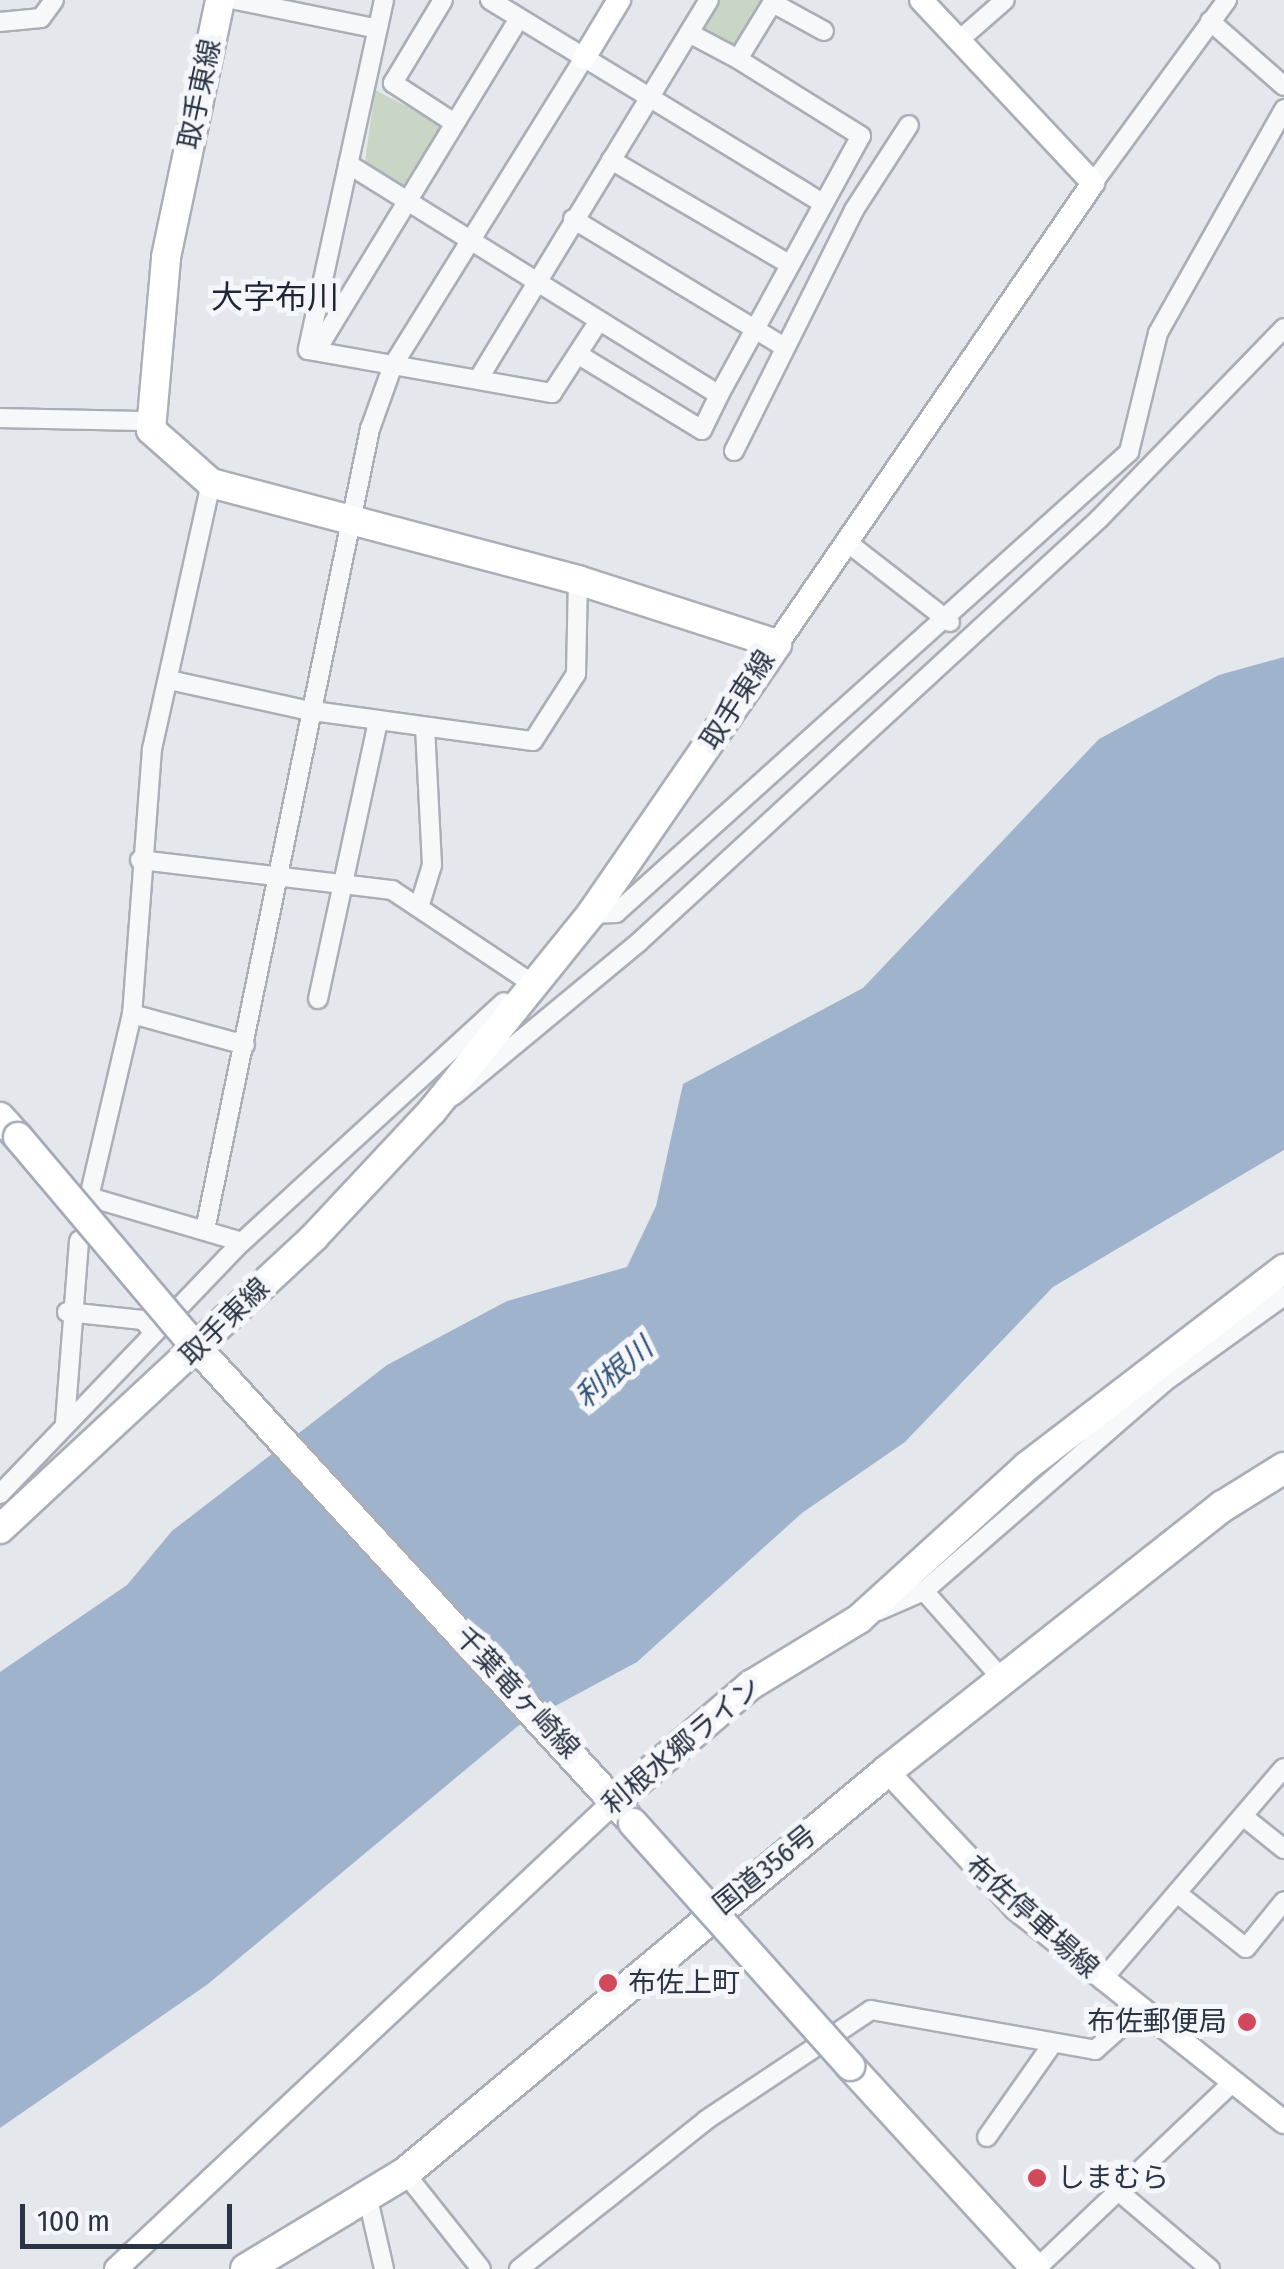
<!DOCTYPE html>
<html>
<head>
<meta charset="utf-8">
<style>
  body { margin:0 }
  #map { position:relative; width:1284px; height:2269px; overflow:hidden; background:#e4e7ec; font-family:"Fira Sans Condensed","Noto Sans JP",sans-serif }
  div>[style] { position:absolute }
  .green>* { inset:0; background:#c9d6c5 }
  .water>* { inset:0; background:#9fb4cc }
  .roads { filter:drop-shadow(2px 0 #a9aeb7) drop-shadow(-2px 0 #a9aeb7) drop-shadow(0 2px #a9aeb7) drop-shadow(0 -2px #a9aeb7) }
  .street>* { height:18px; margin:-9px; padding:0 9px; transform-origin:9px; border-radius:9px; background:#f7f8fa }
  .secondary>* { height:22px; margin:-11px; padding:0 11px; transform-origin:11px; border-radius:11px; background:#fff }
  .primary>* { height:28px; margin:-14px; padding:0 14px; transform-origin:14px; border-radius:14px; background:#fff }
  .highway>* { height:30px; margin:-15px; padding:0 15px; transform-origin:15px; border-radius:15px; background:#fff }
  .bridges { filter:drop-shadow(2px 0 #a3abb8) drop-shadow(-2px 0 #a3abb8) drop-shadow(0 2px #a3abb8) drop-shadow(0 -2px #a3abb8) }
  .primary-bridge>* { height:28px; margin:-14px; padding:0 14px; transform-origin:14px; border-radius:14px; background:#fff }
  .dots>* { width:28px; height:28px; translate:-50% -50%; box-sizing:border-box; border:5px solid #f4f6f9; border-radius:50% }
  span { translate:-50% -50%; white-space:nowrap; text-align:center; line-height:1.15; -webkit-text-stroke:10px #f4f6f9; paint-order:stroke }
  .street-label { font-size:28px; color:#2b3445 }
  .poi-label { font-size:28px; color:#2b3445 }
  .left { translate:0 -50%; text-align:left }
  .right { translate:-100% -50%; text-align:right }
  .water-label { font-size:30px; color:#34527a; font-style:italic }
  .quarter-label { font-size:32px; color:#1d2536 }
  .scale { position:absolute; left:20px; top:2204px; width:212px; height:45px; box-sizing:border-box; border:5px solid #2b3445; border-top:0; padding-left:12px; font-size:30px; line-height:35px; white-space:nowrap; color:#2b3445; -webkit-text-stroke:8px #f4f6f9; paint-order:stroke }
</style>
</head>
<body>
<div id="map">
  <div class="green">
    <i style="clip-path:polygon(713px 0,770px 0,737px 54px,694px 31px)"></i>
    <i style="clip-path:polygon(375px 90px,443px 125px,403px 188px,365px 161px)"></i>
  </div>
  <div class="water">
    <i style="clip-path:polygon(1284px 657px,1284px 1150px,1053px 1287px,905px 1442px,802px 1513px,637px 1662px,518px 1726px,208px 1984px,0 2128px,0 1672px,127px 1585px,172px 1531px,387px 1365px,507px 1301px,627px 1267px,656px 1206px,683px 1084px,863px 988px,1099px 739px,1219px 675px)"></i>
  </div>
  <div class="roads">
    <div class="street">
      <i style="left:236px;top:0;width:141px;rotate:11.5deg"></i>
      <i style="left:384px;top:0;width:358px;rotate:102.3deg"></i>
      <i style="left:308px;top:350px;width:248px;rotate:10deg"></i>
      <i style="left:552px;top:393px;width:86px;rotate:-56.9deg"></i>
      <i style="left:443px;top:0;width:97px;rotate:121.1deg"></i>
      <i style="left:393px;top:83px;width:72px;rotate:33deg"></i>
      <i style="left:490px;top:0;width:388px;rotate:31.4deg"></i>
      <i style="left:773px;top:3px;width:58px;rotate:28.8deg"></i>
      <i style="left:1210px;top:21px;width:98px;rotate:41.3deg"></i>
      <i style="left:0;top:22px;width:41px;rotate:-5.6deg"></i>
      <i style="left:41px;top:18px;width:22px;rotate:-54deg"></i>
      <i style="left:689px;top:33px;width:55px;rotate:28deg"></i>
      <i style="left:958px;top:41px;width:62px;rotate:-41.1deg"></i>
      <i style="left:611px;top:160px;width:204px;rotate:30.3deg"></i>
      <i style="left:348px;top:164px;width:437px;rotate:31.9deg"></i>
      <i style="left:719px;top:395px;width:295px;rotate:-61.3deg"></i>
      <i style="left:861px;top:136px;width:145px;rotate:-148deg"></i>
      <i style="left:738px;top:59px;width:69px;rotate:-58.6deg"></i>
      <i style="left:1093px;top:183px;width:227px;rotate:-53.8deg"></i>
      <i style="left:573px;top:219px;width:245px;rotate:31.2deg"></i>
      <i style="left:316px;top:351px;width:390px;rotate:-58.6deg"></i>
      <i style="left:579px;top:355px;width:144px;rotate:31.4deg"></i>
      <i style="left:702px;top:430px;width:39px;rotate:-64deg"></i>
      <i style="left:479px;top:378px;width:442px;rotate:-58.7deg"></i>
      <i style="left:0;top:418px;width:145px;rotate:1.2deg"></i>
      <i style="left:734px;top:451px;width:269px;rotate:-63.5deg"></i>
      <i style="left:854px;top:210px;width:101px;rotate:-57.1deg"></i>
      <i style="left:211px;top:483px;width:272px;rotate:102.5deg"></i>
      <i style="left:152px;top:749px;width:266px;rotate:94.3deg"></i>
      <i style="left:132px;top:1014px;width:188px;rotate:103.2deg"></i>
      <i style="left:89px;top:1197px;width:159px;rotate:16.4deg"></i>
      <i style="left:848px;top:543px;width:129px;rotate:37.8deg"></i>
      <i style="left:169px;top:680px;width:140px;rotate:12.4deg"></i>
      <i style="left:306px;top:710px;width:229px;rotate:7.8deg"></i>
      <i style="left:533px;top:741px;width:80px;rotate:-57.3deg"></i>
      <i style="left:576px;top:674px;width:94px;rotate:-88.8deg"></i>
      <i style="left:140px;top:860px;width:254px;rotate:6.8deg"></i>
      <i style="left:392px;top:890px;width:169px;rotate:33.7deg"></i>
      <i style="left:420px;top:904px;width:41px;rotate:-72.9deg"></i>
      <i style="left:432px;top:865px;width:137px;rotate:-92.9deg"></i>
      <i style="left:591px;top:914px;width:25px;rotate:-2deg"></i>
      <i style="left:616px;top:913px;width:690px;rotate:-41.94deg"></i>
      <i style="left:1129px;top:452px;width:122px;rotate:-76.3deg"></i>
      <i style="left:1158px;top:333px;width:257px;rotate:-60.6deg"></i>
      <i style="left:318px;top:999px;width:284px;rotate:-77.8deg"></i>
      <i style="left:132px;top:1014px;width:117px;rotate:15.3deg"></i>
      <i style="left:453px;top:1096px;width:241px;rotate:-39.6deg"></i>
      <i style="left:639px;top:942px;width:625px;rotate:-42.6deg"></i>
      <i style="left:1099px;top:519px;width:266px;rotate:-45.9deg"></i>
      <i style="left:206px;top:1225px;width:813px;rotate:-78.36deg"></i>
      <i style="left:370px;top:429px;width:68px;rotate:-70.2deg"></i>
      <i style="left:393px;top:365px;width:362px;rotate:-58.1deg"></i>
      <i style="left:67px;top:1312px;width:76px;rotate:6deg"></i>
      <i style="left:143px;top:1320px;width:17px;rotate:50deg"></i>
      <i style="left:65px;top:1423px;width:183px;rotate:-85.6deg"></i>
      <i style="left:0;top:1494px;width:349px;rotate:-46.2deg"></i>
      <i style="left:242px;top:1242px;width:355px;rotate:-42.5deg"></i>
      <i style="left:924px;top:1591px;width:119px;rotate:48.4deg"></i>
      <i style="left:878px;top:1611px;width:50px;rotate:-23.5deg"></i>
      <i style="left:924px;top:1591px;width:317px;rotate:-41deg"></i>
      <i style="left:1163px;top:1383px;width:149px;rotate:-35.7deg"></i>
      <i style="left:1244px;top:1817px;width:51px;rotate:38.7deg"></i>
      <i style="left:1177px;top:1893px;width:88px;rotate:38.6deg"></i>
      <i style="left:1246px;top:1948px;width:60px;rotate:-51deg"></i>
      <i style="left:1102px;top:1980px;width:279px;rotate:-49.4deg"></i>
      <i style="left:987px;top:2137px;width:111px;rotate:-54.9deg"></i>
      <i style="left:405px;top:2173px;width:122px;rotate:51.6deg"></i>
      <i style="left:1117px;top:2190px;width:122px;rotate:40.3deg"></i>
      <i style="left:368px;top:2199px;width:72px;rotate:77.1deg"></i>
      <i style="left:519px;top:2269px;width:239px;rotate:-38.5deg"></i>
      <i style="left:706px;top:2120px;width:198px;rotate:-33.7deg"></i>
      <i style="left:871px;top:2010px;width:228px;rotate:10.1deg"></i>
      <i style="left:1095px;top:2050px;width:60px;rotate:-41.6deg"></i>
      <i style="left:1036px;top:2269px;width:272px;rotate:-43.5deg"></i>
    </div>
    <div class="secondary">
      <i style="left:584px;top:58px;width:68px;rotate:-58.9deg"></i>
      <i style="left:777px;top:644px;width:559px;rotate:-55.57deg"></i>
      <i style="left:1093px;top:183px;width:251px;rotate:-133.2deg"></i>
      <i style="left:887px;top:1771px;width:189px;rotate:46.9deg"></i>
      <i style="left:1016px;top:1909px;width:342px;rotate:38.5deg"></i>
      <i style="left:116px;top:2269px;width:684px;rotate:-43.16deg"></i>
    </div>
    <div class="primary">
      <i style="left:0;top:1117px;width:27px;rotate:48deg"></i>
      <i style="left:187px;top:1337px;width:649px;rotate:47.44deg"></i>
      <i style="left:0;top:1529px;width:429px;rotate:-42.9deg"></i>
      <i style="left:314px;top:1237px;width:173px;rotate:-46.9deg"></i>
      <i style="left:432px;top:1111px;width:253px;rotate:-51.1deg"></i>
      <i style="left:591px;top:914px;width:328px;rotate:-55.4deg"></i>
      <i style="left:777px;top:644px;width:209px;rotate:-162.2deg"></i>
      <i style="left:578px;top:580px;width:380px;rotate:-165.2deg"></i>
      <i style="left:211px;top:483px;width:80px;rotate:-138.5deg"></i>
      <i style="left:151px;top:430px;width:174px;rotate:-85deg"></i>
      <i style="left:166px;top:257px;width:263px;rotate:-78.1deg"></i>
      <i style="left:615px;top:1801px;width:179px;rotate:-40.5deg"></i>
      <i style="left:751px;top:1685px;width:127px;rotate:-31.4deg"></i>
      <i style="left:859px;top:1619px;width:227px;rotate:-42.3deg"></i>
      <i style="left:1027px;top:1466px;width:324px;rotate:-37.5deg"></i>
      <i style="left:850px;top:2066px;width:275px;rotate:47.5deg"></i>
    </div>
    <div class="highway">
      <i style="left:246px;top:2269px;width:186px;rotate:-31.1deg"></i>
      <i style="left:405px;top:2173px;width:628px;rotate:-39.83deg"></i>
      <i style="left:887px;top:1771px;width:428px;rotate:-38.3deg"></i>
      <i style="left:1223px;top:1506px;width:72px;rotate:-31.9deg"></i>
    </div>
  </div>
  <div class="bridges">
    <div class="primary-bridge">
      <i style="left:18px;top:1137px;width:262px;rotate:49.8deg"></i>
      <i style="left:633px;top:1823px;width:326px;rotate:48.2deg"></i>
    </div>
  </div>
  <div class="dots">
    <i style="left:608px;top:1983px;background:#d1495b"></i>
    <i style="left:1247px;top:2022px;background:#d1495b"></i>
    <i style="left:1037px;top:2178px;background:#d1495b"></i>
  </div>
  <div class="street-label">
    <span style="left:200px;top:94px;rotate:-78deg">取手東線</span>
    <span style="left:738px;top:700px;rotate:-57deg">取手東線</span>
    <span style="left:225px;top:1322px;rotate:-44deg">取手東線</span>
    <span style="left:517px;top:1693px;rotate:47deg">千葉竜ヶ崎線</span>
    <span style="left:682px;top:1746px;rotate:-40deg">利根水郷ライン</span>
    <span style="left:765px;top:1870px;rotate:-39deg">国道356号</span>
    <span style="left:1032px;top:1917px;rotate:42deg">布佐停車場線</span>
  </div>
  <div class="poi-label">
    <span class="left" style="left:628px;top:1983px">布佐上町</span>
    <span class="right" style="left:1227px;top:2022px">布佐郵便局</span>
    <span class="left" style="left:1057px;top:2178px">しまむら</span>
  </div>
  <div class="water-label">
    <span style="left:614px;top:1373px;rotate:-40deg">利根川</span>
  </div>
  <div class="quarter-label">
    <span style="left:275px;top:297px">大字布川</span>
  </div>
  <div class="scale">100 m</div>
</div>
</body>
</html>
